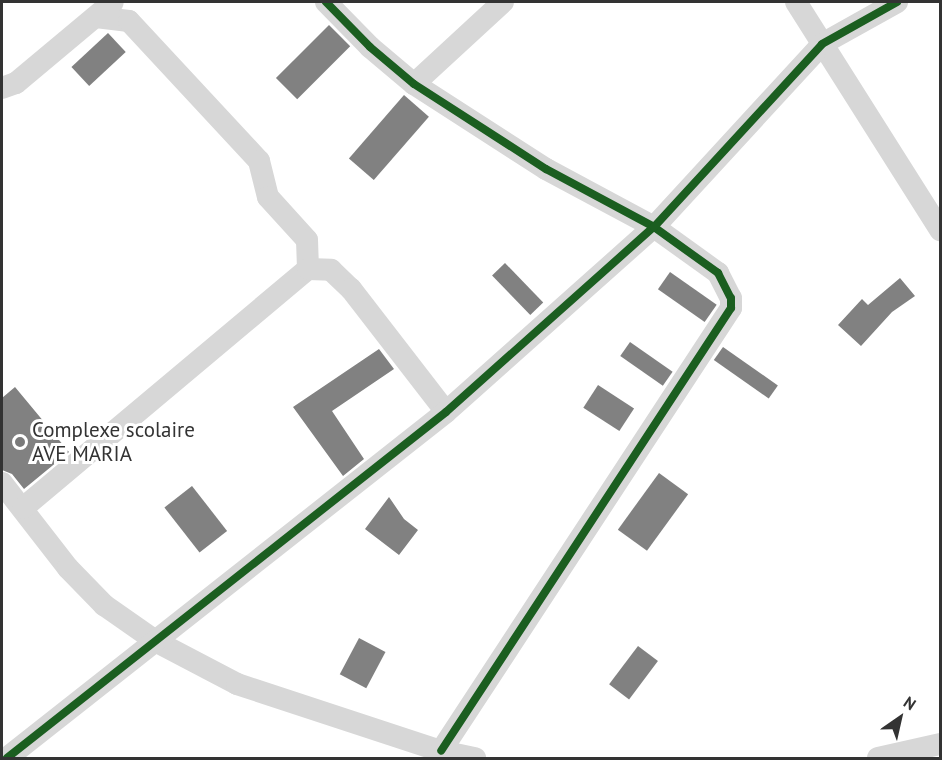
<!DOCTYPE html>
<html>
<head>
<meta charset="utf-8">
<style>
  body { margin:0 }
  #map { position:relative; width:942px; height:760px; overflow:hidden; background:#fff; font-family:"PT Sans",sans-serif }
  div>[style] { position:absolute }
  .building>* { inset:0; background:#818181; transform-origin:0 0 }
  .minor>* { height:22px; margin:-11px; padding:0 11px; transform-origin:11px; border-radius:11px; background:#d7d7d7 }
  .cycleway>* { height:8px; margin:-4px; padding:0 4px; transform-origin:4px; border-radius:4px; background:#1b5e20 }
  .dots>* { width:16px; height:16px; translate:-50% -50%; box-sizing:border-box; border:3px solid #fff; border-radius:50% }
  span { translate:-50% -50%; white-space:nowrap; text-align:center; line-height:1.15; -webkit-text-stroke:6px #fff; paint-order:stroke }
  .poi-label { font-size:21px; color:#333 }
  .left { translate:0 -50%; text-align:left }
  .frame { position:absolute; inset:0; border:3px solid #333; pointer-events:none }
  .north { position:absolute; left:870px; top:688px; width:60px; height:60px; -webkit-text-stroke:4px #fff; paint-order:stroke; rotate:34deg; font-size:16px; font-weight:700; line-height:24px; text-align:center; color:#333 }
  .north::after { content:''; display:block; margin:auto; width:21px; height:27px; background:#333; clip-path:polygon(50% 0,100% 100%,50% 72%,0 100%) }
</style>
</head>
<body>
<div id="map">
  <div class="building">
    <i style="left:329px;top:25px;width:30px;height:75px;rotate:45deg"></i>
    <i style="left:108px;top:33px;width:26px;height:50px;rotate:47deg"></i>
    <i style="left:404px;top:95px;width:33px;height:84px;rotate:41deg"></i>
    <i style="left:505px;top:263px;width:55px;height:18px;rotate:46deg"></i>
    <i style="left:670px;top:272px;width:57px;height:21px;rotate:35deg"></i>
    <i style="clip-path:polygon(900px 278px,915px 296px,892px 312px,861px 346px,838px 325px,862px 299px,868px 305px)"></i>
    <i style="left:630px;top:342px;width:52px;height:17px;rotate:35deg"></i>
    <i style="left:723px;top:347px;width:67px;height:16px;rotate:35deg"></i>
    <i style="clip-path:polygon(379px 349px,394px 369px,332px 411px,364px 459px,343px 476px,293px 407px)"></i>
    <i style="left:598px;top:385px;width:43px;height:27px;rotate:33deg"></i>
    <i style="clip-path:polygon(15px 387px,69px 452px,24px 489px,12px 474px,2px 470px,2px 398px)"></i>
    <i style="left:659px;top:473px;width:36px;height:70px;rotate:36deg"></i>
    <i style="left:192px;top:486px;width:57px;height:35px;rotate:52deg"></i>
    <i style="clip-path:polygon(389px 497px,404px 519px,418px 530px,399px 555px,365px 529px)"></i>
    <i style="left:359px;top:638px;width:30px;height:41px;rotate:28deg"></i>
    <i style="left:638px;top:646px;width:25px;height:48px;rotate:37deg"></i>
  </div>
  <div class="minor">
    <i style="left:326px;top:2px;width:63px;rotate:45.6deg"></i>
    <i style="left:370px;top:47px;width:57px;rotate:40.1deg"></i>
    <i style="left:414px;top:84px;width:157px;rotate:32.8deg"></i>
    <i style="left:546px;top:169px;width:123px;rotate:28.2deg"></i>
    <i style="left:654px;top:227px;width:79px;rotate:35.7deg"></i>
    <i style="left:718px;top:273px;width:28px;rotate:63deg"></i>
    <i style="left:731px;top:298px;width:10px;rotate:90deg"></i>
    <i style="left:731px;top:308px;width:529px;rotate:123.21deg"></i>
    <i style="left:796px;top:2px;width:270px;rotate:57.7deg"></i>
    <i style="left:96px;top:17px;width:33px;rotate:7deg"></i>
    <i style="left:129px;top:21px;width:191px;rotate:47.1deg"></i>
    <i style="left:259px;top:161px;width:37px;rotate:76deg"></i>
    <i style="left:268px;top:197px;width:58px;rotate:47.8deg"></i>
    <i style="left:307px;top:240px;width:29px;rotate:88deg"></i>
    <i style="left:414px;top:84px;width:121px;rotate:-42.7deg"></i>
    <i style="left:2px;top:88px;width:15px;rotate:-20deg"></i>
    <i style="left:16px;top:83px;width:126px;rotate:-39.9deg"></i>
    <i style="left:2px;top:483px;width:108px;rotate:52.2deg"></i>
    <i style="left:68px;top:568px;width:52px;rotate:45.8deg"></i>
    <i style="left:104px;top:605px;width:65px;rotate:34.9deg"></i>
    <i style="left:157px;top:642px;width:90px;rotate:27.7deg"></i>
    <i style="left:237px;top:684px;width:215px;rotate:18.2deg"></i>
    <i style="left:441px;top:751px;width:35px;rotate:12deg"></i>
    <i style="left:23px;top:508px;width:372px;rotate:-40deg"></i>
    <i style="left:308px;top:269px;width:23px;rotate:2deg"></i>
    <i style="left:331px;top:270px;width:28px;rotate:44deg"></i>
    <i style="left:351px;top:289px;width:155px;rotate:52.3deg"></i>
    <i style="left:7px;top:758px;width:559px;rotate:-38.24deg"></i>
    <i style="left:446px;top:412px;width:278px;rotate:-41.7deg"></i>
    <i style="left:654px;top:227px;width:248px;rotate:-47.4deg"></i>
    <i style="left:822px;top:44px;width:86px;rotate:-29.2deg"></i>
    <i style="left:878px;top:758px;width:64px;rotate:-12.7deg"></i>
  </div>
  <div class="cycleway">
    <i style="left:326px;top:2px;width:63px;rotate:45.6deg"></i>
    <i style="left:370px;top:47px;width:57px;rotate:40.1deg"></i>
    <i style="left:414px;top:84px;width:157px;rotate:32.8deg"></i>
    <i style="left:546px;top:169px;width:123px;rotate:28.2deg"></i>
    <i style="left:654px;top:227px;width:79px;rotate:35.7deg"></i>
    <i style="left:718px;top:273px;width:28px;rotate:63deg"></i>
    <i style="left:731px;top:298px;width:10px;rotate:90deg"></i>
    <i style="left:731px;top:308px;width:529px;rotate:123.21deg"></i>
    <i style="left:7px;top:758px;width:559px;rotate:-38.24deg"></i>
    <i style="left:446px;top:412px;width:278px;rotate:-41.7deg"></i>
    <i style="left:654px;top:227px;width:248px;rotate:-47.4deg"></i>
    <i style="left:822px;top:44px;width:86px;rotate:-29.2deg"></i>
  </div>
  <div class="dots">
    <i style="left:20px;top:442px;background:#7a7a7a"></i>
  </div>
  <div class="poi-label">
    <span class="left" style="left:32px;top:442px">Complexe scolaire<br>AVE MARIA</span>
  </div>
  <div class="frame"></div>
  <div class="north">N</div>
</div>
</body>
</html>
